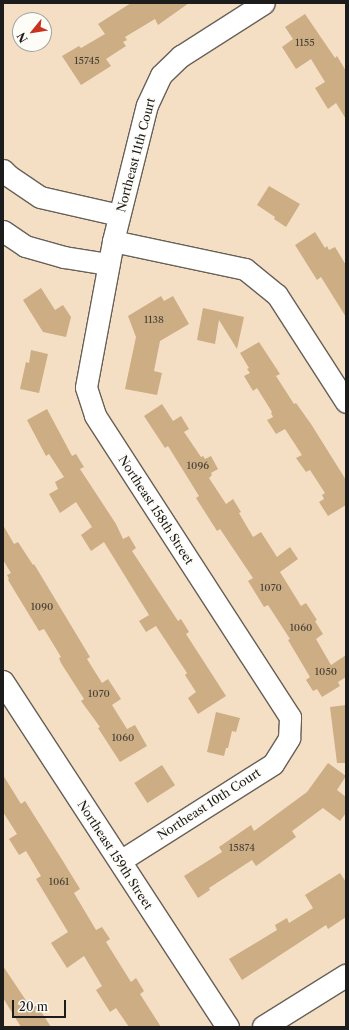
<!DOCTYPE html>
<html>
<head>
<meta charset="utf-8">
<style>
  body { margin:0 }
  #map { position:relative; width:349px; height:1030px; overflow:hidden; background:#f5dfc4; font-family:"Libre Caslon Text",serif }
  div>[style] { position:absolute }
  .building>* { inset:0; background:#ccad84; transform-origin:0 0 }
  .roads { filter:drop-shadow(1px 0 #686057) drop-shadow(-1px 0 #686057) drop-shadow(0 1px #686057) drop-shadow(0 -1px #686057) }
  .minor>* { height:21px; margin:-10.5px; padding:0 10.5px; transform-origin:10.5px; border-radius:10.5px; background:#fff }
  .tertiary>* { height:22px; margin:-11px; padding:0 11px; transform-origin:11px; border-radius:11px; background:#fff }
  span { translate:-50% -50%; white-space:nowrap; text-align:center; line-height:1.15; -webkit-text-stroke:3px #fdfcf7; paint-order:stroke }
  .number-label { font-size:10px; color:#484036 }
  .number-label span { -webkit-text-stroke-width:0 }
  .street-label { font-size:12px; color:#1c1c1c }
  .frame { position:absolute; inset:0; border:4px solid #1c1c1c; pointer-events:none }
  .north { position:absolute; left:12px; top:12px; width:40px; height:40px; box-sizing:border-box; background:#fdfcf7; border:1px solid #a3a29f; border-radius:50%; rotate:240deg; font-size:11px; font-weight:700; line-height:16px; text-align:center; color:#1c1c1c }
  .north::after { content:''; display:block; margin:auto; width:14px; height:18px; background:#c8321e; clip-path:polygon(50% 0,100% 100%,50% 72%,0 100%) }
  .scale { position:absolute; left:12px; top:1000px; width:54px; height:18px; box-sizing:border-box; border:2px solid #1c1c1c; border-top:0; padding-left:5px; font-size:12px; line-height:14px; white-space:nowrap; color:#1c1c1c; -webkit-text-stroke:3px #fdfcf7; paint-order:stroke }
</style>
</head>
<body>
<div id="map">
  <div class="building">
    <i style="clip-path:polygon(131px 3px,189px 3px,158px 25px,155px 19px,125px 37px,127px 40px,123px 42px,126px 46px,106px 59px,111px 66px,81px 85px,62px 56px,79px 46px,81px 48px,105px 34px,98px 24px)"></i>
    <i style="clip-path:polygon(305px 14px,335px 58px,337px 56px,346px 71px,346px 119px,336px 103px,328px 109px,315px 88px,325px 82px,311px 59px,296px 69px,282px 47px,293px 39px,285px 27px)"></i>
    <i style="clip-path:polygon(269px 186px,300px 204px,286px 227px,274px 219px,275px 217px,257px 205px)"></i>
    <i style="clip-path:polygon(315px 232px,325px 248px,327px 246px,329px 250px,335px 247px,346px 265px,346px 317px,321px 277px,317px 280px,295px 245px)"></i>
    <i style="clip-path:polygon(41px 288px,55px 310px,63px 305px,71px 317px,66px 337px,43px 332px,23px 300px)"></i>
    <i style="clip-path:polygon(161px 296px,164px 301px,173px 296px,189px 324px,160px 341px,154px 371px,162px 373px,157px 395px,125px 389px,136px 337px,128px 316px)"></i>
    <i style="clip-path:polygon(203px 308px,244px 317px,237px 349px,219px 320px,215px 344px,197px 340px)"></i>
    <i style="clip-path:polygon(259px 342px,280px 374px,276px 376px,294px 404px,296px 403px,311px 424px,346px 480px,346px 505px,328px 516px,319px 502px,324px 499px,322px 495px,325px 493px,310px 470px,306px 472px,296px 458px,302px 455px,285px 429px,276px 434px,267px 420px,273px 417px,271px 413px,272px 412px,257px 388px,253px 391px,244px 376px,250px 373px,247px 369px,249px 368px,240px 353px)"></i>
    <i style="clip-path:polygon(31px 350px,48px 354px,39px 393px,20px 389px,26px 362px,29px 363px)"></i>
    <i style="clip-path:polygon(162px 404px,173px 421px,181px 416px,189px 429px,184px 432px,201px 457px,203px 456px,205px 459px,211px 456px,218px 469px,211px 473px,212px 475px,209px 478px,226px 504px,233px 499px,241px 512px,239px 513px,253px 537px,261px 532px,277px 557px,290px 547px,298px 559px,280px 572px,301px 606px,306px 603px,317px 620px,315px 621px,323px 634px,316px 639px,331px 665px,346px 655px,346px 677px,338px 682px,340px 686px,322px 697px,317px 689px,313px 691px,306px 680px,310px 677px,288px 640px,290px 639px,268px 605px,264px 607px,248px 581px,253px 578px,220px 529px,217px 531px,196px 498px,199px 496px,168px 446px,165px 448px,144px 416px)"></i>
    <i style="clip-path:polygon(47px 409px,72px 456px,76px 454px,84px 467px,80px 469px,116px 524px,123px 539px,129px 536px,136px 548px,132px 551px,178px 621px,181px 619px,189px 632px,186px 634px,226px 696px,198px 714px,188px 698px,196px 692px,185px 675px,187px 673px,156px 626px,146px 632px,139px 621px,149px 615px,104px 542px,91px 551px,81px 535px,92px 527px,76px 502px,60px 513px,49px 494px,58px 489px,55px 482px,64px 477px,49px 454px,46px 456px,27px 420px)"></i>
    <i style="clip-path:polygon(3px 525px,14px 544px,18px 542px,33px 565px,34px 564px,90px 657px,87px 659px,102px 683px,108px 679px,121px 699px,112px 705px,127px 729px,135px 725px,147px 746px,120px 762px,98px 728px,100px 727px,81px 701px,84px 699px,61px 663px,59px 658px,61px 657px,44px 629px,39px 631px,8px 580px,9px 579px,7px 575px,11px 573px,3px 560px)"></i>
    <i style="clip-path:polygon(346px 705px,346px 763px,337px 763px,330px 707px)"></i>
    <i style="clip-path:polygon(216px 712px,240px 718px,236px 732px,232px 731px,228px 748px,226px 748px,224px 756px,207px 752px)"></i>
    <i style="clip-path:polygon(328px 763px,346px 776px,337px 790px,346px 797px,346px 813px,340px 821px,323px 808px,292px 831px,296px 837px,256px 866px,252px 860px,209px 888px,210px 890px,198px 898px,184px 876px,222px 852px,219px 847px,251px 825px,254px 831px,307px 792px)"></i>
    <i style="left:162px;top:765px;width:24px;height:33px;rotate:57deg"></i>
    <i style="clip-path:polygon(3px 775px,21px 804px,25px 801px,61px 858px,80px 889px,74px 893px,96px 930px,102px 927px,110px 939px,106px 942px,131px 982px,136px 978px,144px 991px,140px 994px,161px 1027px,129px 1027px,116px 1008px,110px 1012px,96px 990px,102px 986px,84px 956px,67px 968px,51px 943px,68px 932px,36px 879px,41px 876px,26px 851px,19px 855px,9px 839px,17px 834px,3px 812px)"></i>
    <i style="clip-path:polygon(340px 873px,346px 882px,346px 917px,328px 929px,326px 925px,242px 980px,229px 959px,277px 930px,275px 925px,287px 918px,289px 923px,313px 908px,305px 895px)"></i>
    <i style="clip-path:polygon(3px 966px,31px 1008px,37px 1005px,51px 1027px,21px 1027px,3px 998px)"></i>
  </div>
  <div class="roads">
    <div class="minor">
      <i style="left:3px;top:170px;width:8px;rotate:45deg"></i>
      <i style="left:9px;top:176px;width:37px;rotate:34deg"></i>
      <i style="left:40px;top:197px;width:81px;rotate:12.8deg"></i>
      <i style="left:3px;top:231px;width:27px;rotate:34deg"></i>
      <i style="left:25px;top:246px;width:41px;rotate:15.8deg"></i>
      <i style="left:64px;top:257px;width:45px;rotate:9deg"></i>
      <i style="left:113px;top:241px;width:135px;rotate:12deg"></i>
      <i style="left:245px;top:269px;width:41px;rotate:39.1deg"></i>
      <i style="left:277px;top:295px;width:127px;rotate:57.2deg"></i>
      <i style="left:120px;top:861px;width:181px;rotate:-32.4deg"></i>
      <i style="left:273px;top:764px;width:31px;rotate:-58deg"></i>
      <i style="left:289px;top:738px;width:21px;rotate:-87deg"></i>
      <i style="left:290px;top:717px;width:359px;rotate:-122.9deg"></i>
      <i style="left:95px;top:415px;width:29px;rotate:-108deg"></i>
      <i style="left:86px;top:387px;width:148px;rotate:-79.5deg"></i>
      <i style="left:113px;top:241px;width:140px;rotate:-76deg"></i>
      <i style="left:147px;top:105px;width:33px;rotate:-65deg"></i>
      <i style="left:161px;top:75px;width:28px;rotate:-44deg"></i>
      <i style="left:181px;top:56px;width:98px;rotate:-32.6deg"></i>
    </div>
    <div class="tertiary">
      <i style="left:3px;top:682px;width:412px;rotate:56.9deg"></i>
      <i style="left:264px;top:1027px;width:97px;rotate:-31.9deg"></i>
    </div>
  </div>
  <div class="number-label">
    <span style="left:305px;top:43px">1155</span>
    <span style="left:87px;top:61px">15745</span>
    <span style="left:154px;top:320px">1138</span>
    <span style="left:198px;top:466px">1096</span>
    <span style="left:271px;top:588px">1070</span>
    <span style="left:42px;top:607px">1090</span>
    <span style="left:301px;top:628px">1060</span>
    <span style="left:326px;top:672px">1050</span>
    <span style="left:99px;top:694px">1070</span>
    <span style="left:123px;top:738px">1060</span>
    <span style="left:242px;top:848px">15874</span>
    <span style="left:59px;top:882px">1061</span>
  </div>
  <div class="street-label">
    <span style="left:136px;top:155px;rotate:-75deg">Northeast 11th Court</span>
    <span style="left:156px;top:510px;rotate:57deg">Northeast 158th Street</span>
    <span style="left:209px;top:804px;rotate:-33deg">Northeast 10th Court</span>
    <span style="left:115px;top:855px;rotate:57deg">Northeast 159th Street</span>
  </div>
  <div class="frame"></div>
  <div class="north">N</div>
  <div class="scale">20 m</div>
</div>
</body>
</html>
